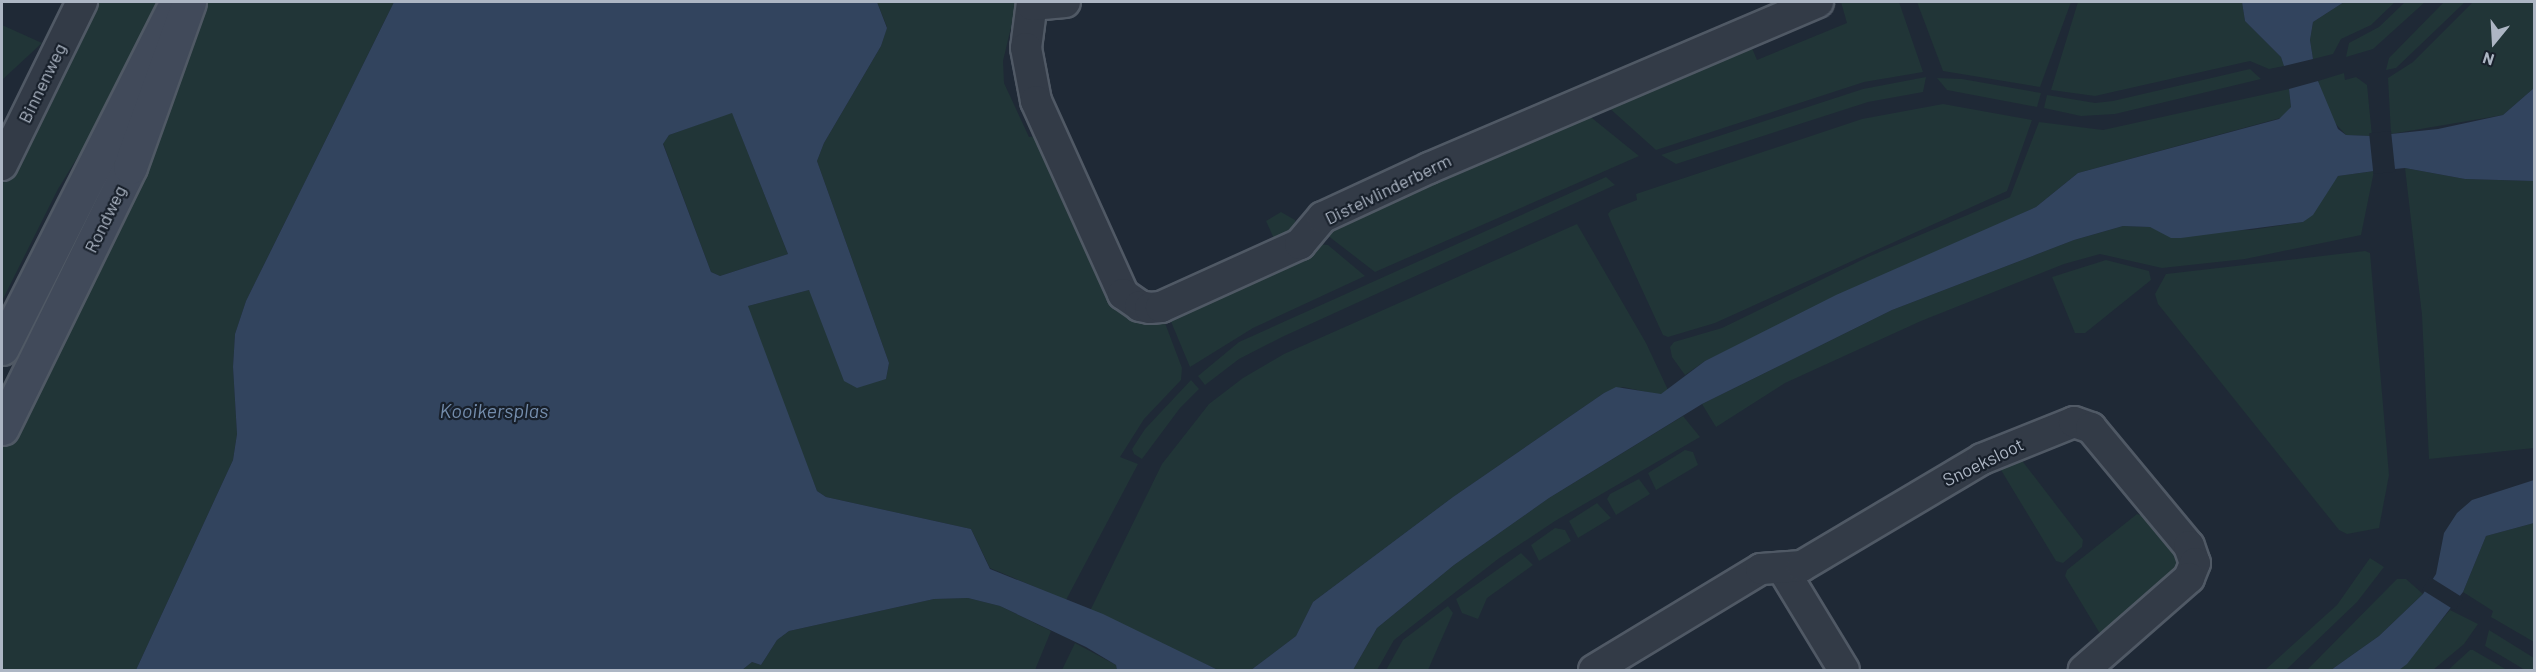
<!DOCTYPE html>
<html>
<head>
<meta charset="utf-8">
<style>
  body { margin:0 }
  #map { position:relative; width:2536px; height:672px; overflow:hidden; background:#1f2936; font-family:Barlow,sans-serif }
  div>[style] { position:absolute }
  .green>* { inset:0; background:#213537 }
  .water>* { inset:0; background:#32445e }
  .pier>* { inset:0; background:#1f2936; transform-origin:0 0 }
  .roads { filter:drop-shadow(2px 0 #505965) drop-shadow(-2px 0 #505965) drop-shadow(0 2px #505965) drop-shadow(0 -2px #505965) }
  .street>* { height:30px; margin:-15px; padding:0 15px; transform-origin:15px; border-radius:15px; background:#333b47 }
  .secondary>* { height:33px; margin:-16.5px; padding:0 16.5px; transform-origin:16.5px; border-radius:16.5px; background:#414a5a }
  span { translate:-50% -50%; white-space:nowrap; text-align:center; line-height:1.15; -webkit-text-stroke:4.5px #18202b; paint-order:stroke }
  .street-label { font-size:18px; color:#adb6c4 }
  .water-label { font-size:20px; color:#748dac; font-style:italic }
  .frame { position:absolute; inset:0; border:3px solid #adb6c4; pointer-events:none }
  .north { position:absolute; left:2464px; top:12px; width:60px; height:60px; -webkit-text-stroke:4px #18202b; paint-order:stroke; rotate:198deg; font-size:16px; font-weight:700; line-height:24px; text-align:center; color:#adb6c4 }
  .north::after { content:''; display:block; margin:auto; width:21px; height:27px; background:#adb6c4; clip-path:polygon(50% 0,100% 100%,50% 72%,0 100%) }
</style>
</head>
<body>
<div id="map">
  <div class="green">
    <i style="clip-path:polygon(93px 2px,165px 2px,125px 80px,58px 189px,2px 301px,2px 185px)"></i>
    <i style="clip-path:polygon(201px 2px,394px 2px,246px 301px,235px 334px,233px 367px,237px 434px,233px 460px,136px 670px,2px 670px,2px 445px,78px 290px)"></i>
    <i style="clip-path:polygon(877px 2px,1017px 2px,1003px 61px,1004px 83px,1029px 137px,1036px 136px,1109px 293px,1162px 315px,1182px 368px,1181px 380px,1144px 419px,1120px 457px,1138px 464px,1066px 600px,990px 568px,971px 529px,826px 497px,817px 491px,749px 316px,748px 306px,809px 290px,886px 379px,889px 363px,817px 161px,824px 143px,881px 46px,887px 27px)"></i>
    <i style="clip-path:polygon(1841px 2px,1899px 2px,1923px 72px,1864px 82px,1656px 150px,1607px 106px,1749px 41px,1757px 60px,1847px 23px)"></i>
    <i style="clip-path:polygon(1917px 2px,2071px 2px,2040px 87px,1943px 71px)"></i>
    <i style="clip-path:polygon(2078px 2px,2242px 2px,2245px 21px,2281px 57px,2284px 66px,2269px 69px,2250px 61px,2095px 96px,2051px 90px)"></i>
    <i style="clip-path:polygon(2344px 2px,2395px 2px,2371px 25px,2341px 39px,2333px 54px,2313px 59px,2310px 40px,2313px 22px)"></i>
    <i style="clip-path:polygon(2405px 2px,2425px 2px,2373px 49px,2346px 57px,2349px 43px,2379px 27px)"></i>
    <i style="clip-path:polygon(2444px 2px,2465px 2px,2396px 68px,2386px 70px,2389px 58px)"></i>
    <i style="clip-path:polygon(2473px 2px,2534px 2px,2534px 88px,2503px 115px,2391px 134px,2388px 78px,2413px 62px)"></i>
    <i style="clip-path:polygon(2px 25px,42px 43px,2px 80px)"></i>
    <i style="clip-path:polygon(2250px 69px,2261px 79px,2115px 114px,2081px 116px,2044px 108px,2047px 95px,2095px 103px,2113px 101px)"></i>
    <i style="clip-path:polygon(2344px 73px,2345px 80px,2356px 77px,2367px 85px,2372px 136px,2346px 135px,2333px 121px,2318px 81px)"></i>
    <i style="clip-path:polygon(1926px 77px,1923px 92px,1868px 102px,1676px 164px,1661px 155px,1863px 89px)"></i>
    <i style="clip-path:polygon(1937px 78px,1962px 79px,2041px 93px,2037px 107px,1947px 90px)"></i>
    <i style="clip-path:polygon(2289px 89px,2291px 107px,2284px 117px,2078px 173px,2036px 207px,1705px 361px,1685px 375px,1672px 357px,1670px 347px,1674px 342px,1722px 328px,1868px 257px,2010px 197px,2039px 122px,2103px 130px)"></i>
    <i style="clip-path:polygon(1943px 104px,2032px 120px,2007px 191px,1715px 323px,1668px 337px,1663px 335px,1611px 222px,1608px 214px,1611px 210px,1637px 200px,1636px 194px,1862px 119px)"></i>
    <i style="clip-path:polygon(732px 112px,788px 254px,720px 276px,711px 272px,663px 143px,669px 135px)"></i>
    <i style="clip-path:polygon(1587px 114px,1639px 156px,1375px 272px,1327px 235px,1326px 227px)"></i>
    <i style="clip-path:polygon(2405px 168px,2465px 179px,2534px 181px,2534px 448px,2429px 459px,2422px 315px)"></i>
    <i style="clip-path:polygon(2374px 171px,2361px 235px,2245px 259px,2162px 268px,2100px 254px,2064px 264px,1921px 321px,1785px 383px,1716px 427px,1702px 404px,1892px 310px,2074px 240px,2123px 226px,2150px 227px,2160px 231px,2251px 230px,2303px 222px,2338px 176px)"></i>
    <i style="clip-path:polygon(1606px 177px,1615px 185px,1282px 337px,1239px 359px,1205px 385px,1198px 376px,1239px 342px)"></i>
    <i style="clip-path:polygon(1281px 212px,1295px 220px,1296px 227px,1275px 241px,1266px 221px)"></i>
    <i style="clip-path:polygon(1577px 224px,1646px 343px,1668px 390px,1661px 395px,1623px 387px,1604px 393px,1453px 497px,1313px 602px,1296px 636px,1251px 670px,1218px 670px,1090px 611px,1162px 464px,1209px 404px,1243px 378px,1284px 354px)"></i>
    <i style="clip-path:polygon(1317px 244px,1328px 245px,1365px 276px,1253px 328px,1190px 367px,1167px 312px)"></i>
    <i style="clip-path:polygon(2365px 251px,2370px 253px,2389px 475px,2379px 528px,2347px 534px,2339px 530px,2158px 304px,2155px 294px,2166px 274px)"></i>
    <i style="clip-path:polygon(2106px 260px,2149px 271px,2151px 280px,2085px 333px,2075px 333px,2052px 277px)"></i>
    <i style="clip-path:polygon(1191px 380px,1199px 389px,1180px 408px,1142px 459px,1134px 454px,1132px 449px,1145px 429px)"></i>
    <i style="clip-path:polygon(1683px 416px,1700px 437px,1555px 521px,1498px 559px,1394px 640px,1377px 670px,1353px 670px,1377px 628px,1454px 565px,1549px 498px)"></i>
    <i style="clip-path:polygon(1685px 450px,1693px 452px,1698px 465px,1656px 490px,1648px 473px)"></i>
    <i style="clip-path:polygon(2020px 458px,2083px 540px,2082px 547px,2063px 563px,2056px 561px,2001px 470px,2001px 463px)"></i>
    <i style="clip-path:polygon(1639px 479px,1650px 494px,1616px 515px,1607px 499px,1610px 494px)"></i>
    <i style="clip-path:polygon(1597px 503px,1611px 518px,1578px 538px,1569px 521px)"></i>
    <i style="clip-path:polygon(2137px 514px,2149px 518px,2180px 554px,2181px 564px,2177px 573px,2106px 636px,2099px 632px,2065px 576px,2067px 570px)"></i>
    <i style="clip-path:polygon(2534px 523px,2534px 642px,2491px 617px,2493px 611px,2463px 592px,2486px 536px)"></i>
    <i style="clip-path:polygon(1555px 528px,1565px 530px,1571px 541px,1539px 561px,1531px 545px)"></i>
    <i style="clip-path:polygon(1521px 553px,1533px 565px,1487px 598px,1478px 619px,1462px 613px,1456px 599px)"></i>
    <i style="clip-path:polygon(2370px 558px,2384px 567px,2357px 602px,2286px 670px,2265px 670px,2337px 605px)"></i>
    <i style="clip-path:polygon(2397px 579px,2406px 579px,2423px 594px,2379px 636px,2331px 670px,2307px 670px)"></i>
    <i style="clip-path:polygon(968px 598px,1000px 606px,1051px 631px,1035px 670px,742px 670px,752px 662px,761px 665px,777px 640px,789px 631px,934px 599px)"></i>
    <i style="clip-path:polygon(1448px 606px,1453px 613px,1428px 670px,1386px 670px,1403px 640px)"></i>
    <i style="clip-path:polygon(2450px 610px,2478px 624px,2464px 644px,2433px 670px,2399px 670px)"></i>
    <i style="clip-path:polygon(2489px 630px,2534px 658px,2534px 670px,2525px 670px,2485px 646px)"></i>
    <i style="clip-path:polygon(1075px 643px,1116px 665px,1117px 670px,1062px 670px)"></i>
    <i style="clip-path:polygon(2470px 650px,2473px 650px,2507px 670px,2448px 670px)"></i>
  </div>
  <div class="water">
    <i style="clip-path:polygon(evenodd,394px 2px,877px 2px,887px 28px,881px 46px,824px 143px,817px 161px,889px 363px,886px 379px,857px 388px,844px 381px,809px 290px,748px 306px,817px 491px,826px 497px,971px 529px,990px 569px,1103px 614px,1218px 670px,1117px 670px,1116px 665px,1086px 647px,1000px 606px,968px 598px,934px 599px,789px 631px,777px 640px,761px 665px,752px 662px,742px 670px,136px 670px,233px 460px,237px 434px,233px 367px,235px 334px,246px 301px,394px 2px,732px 113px,788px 254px,720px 276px,711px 272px,663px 144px,669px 135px,732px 113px)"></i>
    <i style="clip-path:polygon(2242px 2px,2344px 2px,2313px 22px,2310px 40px,2313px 59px,2284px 66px,2281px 57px,2245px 21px)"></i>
    <i style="clip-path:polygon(2318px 81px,2338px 129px,2346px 135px,2372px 136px,2438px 129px,2503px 115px,2534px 88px,2534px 181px,2465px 179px,2405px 168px,2374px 171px,2338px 176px,2313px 215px,2303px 222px,2181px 238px,2171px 238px,2150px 227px,2123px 226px,2074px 240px,1892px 310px,1702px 404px,1549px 498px,1454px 565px,1377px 628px,1353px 670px,1251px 670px,1296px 636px,1313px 602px,1453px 497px,1604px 393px,1616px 387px,1661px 394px,1705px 361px,1836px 295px,2036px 207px,2078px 173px,2279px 119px,2291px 107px,2289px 89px)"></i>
    <i style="clip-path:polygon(2534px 480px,2534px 523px,2486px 536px,2463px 592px,2407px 664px,2399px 670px,2331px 670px,2379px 636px,2423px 594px,2436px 574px,2444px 533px,2457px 513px,2472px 500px)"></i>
  </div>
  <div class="pier">
    <i style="left:2391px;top:131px;width:41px;height:22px;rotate:84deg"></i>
    <i style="left:2430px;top:577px;width:39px;height:15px;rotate:32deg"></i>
  </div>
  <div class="roads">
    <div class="street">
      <i style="left:1032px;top:2px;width:46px;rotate:97.4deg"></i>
      <i style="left:1026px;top:48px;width:54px;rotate:79.3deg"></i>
      <i style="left:1036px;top:101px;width:212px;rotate:65.7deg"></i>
      <i style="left:1123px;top:294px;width:21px;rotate:35deg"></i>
      <i style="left:1140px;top:306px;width:10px;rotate:11deg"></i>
      <i style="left:1150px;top:308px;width:11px;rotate:-5deg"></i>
      <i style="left:1161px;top:307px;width:153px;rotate:-24.4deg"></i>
      <i style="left:1300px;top:244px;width:35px;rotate:-50deg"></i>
      <i style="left:1323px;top:217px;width:117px;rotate:-24.8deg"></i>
      <i style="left:1429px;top:168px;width:423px;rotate:-23.1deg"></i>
      <i style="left:1032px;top:5px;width:33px;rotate:-5deg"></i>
      <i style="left:2px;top:165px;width:182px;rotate:-63.9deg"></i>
      <i style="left:1782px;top:568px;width:119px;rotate:58.7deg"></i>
      <i style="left:1594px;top:670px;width:195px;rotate:-31.2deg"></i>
      <i style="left:1761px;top:569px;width:41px;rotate:-4.2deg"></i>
      <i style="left:1802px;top:566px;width:209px;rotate:-30.7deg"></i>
      <i style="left:1982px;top:459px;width:99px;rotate:-21.9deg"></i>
      <i style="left:2074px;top:422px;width:18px;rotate:19deg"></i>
      <i style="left:2091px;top:428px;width:153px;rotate:50.3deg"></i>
      <i style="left:2189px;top:546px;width:18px;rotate:71deg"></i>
      <i style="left:2195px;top:563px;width:16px;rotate:112deg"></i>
      <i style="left:2189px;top:578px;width:140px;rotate:138.8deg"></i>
    </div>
    <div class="secondary">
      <i style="left:2px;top:348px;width:377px;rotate:-63.2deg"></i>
      <i style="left:2px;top:428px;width:291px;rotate:-63.9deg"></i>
      <i style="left:130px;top:167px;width:175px;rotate:-70.3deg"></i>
    </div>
  </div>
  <div class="street-label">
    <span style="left:42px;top:83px;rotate:-64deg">Binnenweg</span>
    <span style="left:1388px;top:189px;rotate:-26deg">Distelvlinderberm</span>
    <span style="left:105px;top:219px;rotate:-64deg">Rondweg</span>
    <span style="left:1983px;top:462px;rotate:-26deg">Snoeksloot</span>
  </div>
  <div class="water-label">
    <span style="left:494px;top:410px">Kooikersplas</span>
  </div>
  <div class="frame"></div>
  <div class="north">N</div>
</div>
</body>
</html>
